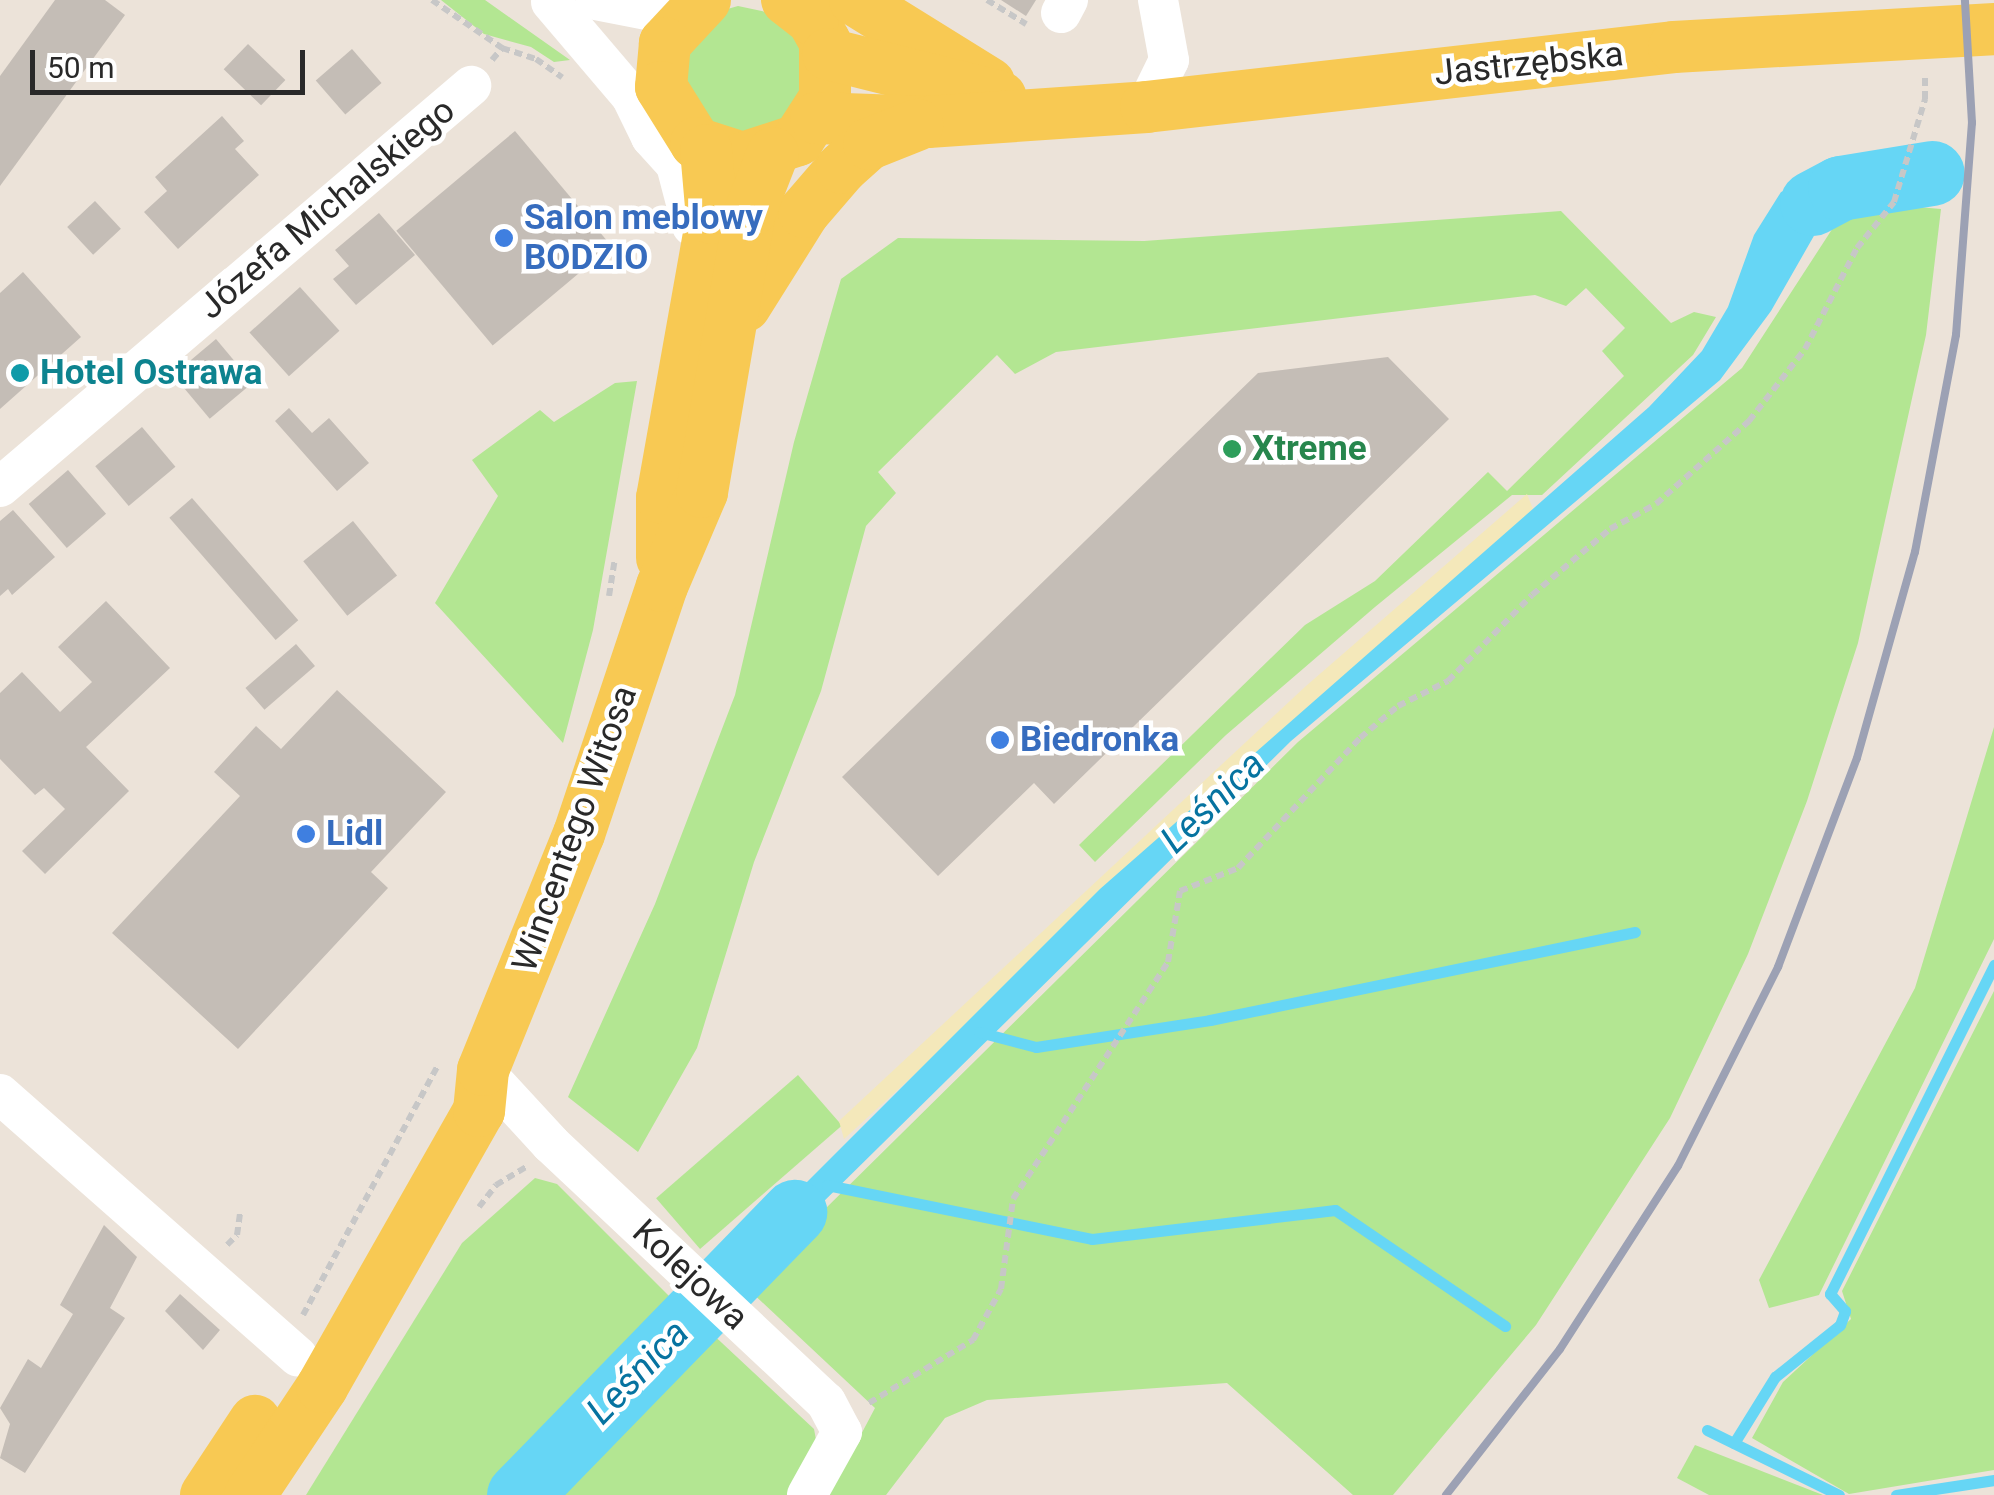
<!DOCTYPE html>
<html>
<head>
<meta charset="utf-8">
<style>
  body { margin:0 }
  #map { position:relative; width:1994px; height:1495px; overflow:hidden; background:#ece3d9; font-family:Roboto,sans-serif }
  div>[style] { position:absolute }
  .green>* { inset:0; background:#b3e692; transform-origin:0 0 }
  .sand>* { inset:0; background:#f4e8ba }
  .water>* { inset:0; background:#66d6f5 }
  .stream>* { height:11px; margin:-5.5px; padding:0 5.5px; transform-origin:5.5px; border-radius:5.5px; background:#66d6f5 }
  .river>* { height:65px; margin:-32.5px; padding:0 32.5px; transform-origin:32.5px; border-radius:32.5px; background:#66d6f5 }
  .building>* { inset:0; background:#c4bdb6; transform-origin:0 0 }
  .path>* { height:6px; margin-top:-3px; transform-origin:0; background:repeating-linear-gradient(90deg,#c7c7c7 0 8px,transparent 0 13px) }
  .minor>* { height:40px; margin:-20px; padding:0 20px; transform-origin:20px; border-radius:20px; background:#fff }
  .major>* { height:52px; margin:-26px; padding:0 26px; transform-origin:26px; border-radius:26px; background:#f8c953 }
  .rail>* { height:8px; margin:-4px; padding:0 4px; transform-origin:4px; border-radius:4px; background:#9ca1b4 }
  .dots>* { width:28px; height:28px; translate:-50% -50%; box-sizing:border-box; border:5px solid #fff; border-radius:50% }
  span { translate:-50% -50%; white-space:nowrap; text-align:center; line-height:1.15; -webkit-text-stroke:9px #fff; paint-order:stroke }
  .street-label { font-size:35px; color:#292929 }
  .shop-label { font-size:35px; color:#366cbe; font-weight:700 }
  .left { translate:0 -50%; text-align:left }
  .culture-label { font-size:35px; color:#0d838f; font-weight:700 }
  .leisure-label { font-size:35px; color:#27864d; font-weight:700 }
  .water-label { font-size:38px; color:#0673a0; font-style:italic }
  .scale { position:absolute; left:30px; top:50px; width:275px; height:45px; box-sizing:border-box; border:5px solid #292929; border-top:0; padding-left:12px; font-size:30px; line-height:35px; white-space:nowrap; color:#292929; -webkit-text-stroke:8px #fff; paint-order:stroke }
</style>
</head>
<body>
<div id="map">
  <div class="green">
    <i style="clip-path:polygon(441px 0,485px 0,570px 60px,554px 62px,531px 47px,484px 34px)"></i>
    <i style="clip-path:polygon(738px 6px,780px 15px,808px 47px,802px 111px,742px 141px,686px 106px,685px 41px,717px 12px)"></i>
    <i style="clip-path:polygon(1895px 205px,1941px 209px,1926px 335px,1858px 643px,1807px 801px,1748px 954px,1670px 1118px,1536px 1325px,1393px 1495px,1353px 1495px,1227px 1383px,987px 1400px,945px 1418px,886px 1495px,829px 1495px,875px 1408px,746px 1287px,1298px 742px,1742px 368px,1840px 217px)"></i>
    <i style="clip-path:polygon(1561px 211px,1671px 323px,1694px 312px,1716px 317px,1693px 355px,1542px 495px,1512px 495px,1375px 607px,1226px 735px,1095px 862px,1079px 845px,1305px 625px,1375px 581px,1488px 472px,1507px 491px,1624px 376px,1602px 351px,1625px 328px,1586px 288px,1566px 306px,1535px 295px,1056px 352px,1015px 374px,997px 355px,878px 472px,896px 493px,866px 526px,821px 691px,754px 862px,697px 1048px,638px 1152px,568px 1097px,655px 904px,735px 695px,794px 442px,841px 279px,898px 238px,1144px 241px)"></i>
    <i style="clip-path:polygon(637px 381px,593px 630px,563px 743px,435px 603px,498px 496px,472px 460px,540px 410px,554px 422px,615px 383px)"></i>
    <i style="clip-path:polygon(1994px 727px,1994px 939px,1819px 1295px,1769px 1308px,1759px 1280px,1915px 988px)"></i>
    <i style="clip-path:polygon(1994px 991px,1994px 1470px,1849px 1494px,1752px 1438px,1783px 1382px,1851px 1319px,1842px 1291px)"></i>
    <i style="left:798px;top:1075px;width:67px;height:188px;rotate:49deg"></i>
    <i style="clip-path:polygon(535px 1178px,557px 1184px,676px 1303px,495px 1495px,306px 1495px,462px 1243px)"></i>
    <i style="clip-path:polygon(707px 1329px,814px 1429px,818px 1450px,793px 1495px,545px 1495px)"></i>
    <i style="clip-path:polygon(1695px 1445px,1823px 1495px,1709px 1495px,1677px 1478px)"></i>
  </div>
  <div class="sand">
    <i style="clip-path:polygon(1527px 494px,1533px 509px,844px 1139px,839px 1121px,1306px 686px)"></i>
  </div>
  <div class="water">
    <i style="clip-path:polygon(1906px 154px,1890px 199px,1831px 206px,1771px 311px,1720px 380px,1291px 741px,740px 1284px,723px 1266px,1100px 889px,1649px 407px,1702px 351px,1728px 307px,1754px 235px,1781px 192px,1871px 157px)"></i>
  </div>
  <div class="stream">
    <i style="left:979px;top:1032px;width:59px;rotate:14.7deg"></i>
    <i style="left:1036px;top:1047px;width:176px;rotate:-8.8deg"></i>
    <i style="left:1210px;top:1020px;width:434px;rotate:-11.7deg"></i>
    <i style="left:827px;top:1185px;width:270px;rotate:11.5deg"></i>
    <i style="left:1092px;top:1239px;width:245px;rotate:-6.8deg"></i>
    <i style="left:1335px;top:1210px;width:206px;rotate:34.3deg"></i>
    <i style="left:1707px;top:1430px;width:147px;rotate:26.2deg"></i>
    <i style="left:1734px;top:1443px;width:78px;rotate:-58.2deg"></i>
    <i style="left:1775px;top:1377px;width:83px;rotate:-38.7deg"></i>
    <i style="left:1840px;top:1325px;width:15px;rotate:-70deg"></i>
    <i style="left:1845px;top:1311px;width:23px;rotate:-131deg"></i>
    <i style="left:1830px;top:1294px;width:368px;rotate:-63.5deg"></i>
    <i style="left:1896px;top:1495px;width:99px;rotate:-8.7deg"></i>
  </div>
  <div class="river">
    <i style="left:1812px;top:203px;width:32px;rotate:-28deg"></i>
    <i style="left:1840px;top:188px;width:93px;rotate:-9.3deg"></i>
    <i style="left:519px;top:1495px;width:395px;rotate:-45.8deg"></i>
  </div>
  <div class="building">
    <i style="clip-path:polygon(55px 0,105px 0,125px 15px,0 186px,0 76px)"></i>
    <i style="clip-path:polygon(1001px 0,1036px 0,1026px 16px)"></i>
    <i style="left:248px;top:44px;width:52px;height:35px;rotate:44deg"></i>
    <i style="left:352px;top:49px;width:45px;height:48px;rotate:49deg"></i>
    <i style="clip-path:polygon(222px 116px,244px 141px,235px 149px,259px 175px,178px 249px,144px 212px,167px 191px,155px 177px)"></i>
    <i style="left:515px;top:131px;width:150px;height:155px;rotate:50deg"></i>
    <i style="left:95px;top:201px;width:38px;height:38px;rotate:47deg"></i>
    <i style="clip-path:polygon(379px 213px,415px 255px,356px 305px,333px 279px,349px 266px,335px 250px)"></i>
    <i style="clip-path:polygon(23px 272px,81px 337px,0 409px,0 293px)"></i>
    <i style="left:300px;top:287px;width:59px;height:68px;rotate:48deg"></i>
    <i style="left:216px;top:339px;width:57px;height:56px;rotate:50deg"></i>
    <i style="clip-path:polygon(1388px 357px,1449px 419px,1054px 804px,1034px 783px,938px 876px,842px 777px,1258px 373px)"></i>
    <i style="clip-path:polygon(289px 408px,312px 433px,329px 418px,369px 463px,337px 491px,275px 421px)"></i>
    <i style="left:142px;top:427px;width:52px;height:61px;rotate:50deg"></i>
    <i style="left:68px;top:470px;width:58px;height:52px;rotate:49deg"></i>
    <i style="left:192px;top:498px;width:162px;height:30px;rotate:49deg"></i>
    <i style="clip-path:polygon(13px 510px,55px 557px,12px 595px,8px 589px,0 596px,0 521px)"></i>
    <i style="left:353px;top:521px;width:70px;height:64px;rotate:51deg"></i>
    <i style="clip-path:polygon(106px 601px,170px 668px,86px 747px,129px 791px,45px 874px,22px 851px,65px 809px,44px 788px,35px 795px,0 759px,0 693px,22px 672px,60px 712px,92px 682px,58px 647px)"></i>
    <i style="left:296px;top:644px;width:29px;height:67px;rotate:49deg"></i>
    <i style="clip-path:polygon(337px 690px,446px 792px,371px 872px,388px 888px,238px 1049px,112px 933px,240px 796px,214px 772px,256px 726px,281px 749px)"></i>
    <i style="clip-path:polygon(104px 1225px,137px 1257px,110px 1308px,125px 1318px,25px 1473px,0 1458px,10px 1424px,0 1408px,28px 1359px,41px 1368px,73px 1314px,60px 1305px)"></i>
    <i style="clip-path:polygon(180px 1294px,220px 1330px,203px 1350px,165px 1311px)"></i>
  </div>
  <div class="path">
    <i style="left:432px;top:0;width:85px;rotate:34.4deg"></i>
    <i style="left:987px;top:0;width:46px;rotate:31.6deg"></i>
    <i style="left:492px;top:60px;width:16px;rotate:-50deg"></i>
    <i style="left:502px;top:48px;width:36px;rotate:18deg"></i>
    <i style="left:536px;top:59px;width:32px;rotate:35deg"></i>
    <i style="left:609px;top:596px;width:37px;rotate:-81deg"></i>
    <i style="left:479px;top:1207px;width:28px;rotate:-52deg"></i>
    <i style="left:496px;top:1185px;width:35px;rotate:-31deg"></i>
    <i style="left:227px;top:1245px;width:14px;rotate:-45deg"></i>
    <i style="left:237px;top:1235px;width:22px;rotate:-82deg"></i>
    <i style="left:303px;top:1315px;width:282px;rotate:-61.6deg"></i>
    <i style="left:869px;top:1403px;width:122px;rotate:-31.2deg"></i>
    <i style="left:973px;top:1340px;width:58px;rotate:-61.2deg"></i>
    <i style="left:1001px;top:1289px;width:91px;rotate:-82.4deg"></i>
    <i style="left:1013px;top:1199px;width:283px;rotate:-56.8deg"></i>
    <i style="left:1168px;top:962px;width:72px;rotate:-80.4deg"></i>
    <i style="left:1180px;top:891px;width:62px;rotate:-21.6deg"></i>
    <i style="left:1238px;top:868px;width:178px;rotate:-46.8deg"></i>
    <i style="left:1360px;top:738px;width:50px;rotate:-40.1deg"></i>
    <i style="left:1398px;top:706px;width:56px;rotate:-26.6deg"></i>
    <i style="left:1448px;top:681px;width:120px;rotate:-45.7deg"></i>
    <i style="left:1532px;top:595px;width:102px;rotate:-40.2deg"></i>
    <i style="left:1610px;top:529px;width:52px;rotate:-28.5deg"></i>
    <i style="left:1656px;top:504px;width:125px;rotate:-41.7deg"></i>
    <i style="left:1749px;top:421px;width:91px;rotate:-52.1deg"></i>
    <i style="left:1805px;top:349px;width:114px;rotate:-62.8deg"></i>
    <i style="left:1857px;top:248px;width:59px;rotate:-51.2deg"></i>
    <i style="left:1894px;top:202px;width:108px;rotate:-73.2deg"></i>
    <i style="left:1925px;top:99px;width:23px;rotate:-90deg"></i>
  </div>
  <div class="minor">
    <i style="left:596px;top:0;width:89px;rotate:11.1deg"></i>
    <i style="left:551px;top:2px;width:123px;rotate:49.6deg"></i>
    <i style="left:631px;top:96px;width:46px;rotate:64deg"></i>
    <i style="left:651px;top:137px;width:38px;rotate:48deg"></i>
    <i style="left:676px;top:165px;width:63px;rotate:75.3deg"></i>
    <i style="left:1061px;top:13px;width:15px;rotate:-62deg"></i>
    <i style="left:1146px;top:107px;width:52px;rotate:-63.9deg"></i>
    <i style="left:1169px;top:60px;width:61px;rotate:-100.4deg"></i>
    <i style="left:0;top:487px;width:619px;rotate:-40.41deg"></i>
    <i style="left:483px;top:1070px;width:100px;rotate:47.4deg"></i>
    <i style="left:551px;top:1144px;width:377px;rotate:43.2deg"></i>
    <i style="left:826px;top:1402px;width:34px;rotate:62deg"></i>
    <i style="left:842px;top:1432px;width:72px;rotate:119.1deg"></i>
    <i style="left:0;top:1094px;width:397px;rotate:41.4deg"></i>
  </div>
  <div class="major">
    <i style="left:705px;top:0;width:59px;rotate:132.9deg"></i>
    <i style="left:665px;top:43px;width:44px;rotate:95.2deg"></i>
    <i style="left:661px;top:87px;width:66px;rotate:58deg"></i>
    <i style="left:696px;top:143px;width:49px;rotate:17.7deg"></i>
    <i style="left:743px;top:158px;width:58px;rotate:-18.1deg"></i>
    <i style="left:798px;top:140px;width:50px;rotate:-57.3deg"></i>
    <i style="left:825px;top:98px;width:56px;rotate:-90deg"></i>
    <i style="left:825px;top:42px;width:25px;rotate:-119deg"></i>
    <i style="left:813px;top:20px;width:33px;rotate:-142deg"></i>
    <i style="left:855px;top:0;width:158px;rotate:31.8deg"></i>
    <i style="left:828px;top:54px;width:178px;rotate:14deg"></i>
    <i style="left:816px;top:118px;width:112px;rotate:2deg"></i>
    <i style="left:928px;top:122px;width:219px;rotate:-3.9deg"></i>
    <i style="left:1146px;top:107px;width:531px;rotate:-6.48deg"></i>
    <i style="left:1674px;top:47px;width:321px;rotate:-3.2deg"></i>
    <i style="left:745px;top:306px;width:111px;rotate:-57.9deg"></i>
    <i style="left:804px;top:212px;width:58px;rotate:-49.2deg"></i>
    <i style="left:842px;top:168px;width:36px;rotate:-42deg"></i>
    <i style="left:869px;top:144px;width:52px;rotate:-21.6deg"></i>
    <i style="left:662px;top:558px;width:60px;rotate:-90deg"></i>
    <i style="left:662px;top:498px;width:284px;rotate:-79.9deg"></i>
    <i style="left:712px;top:218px;width:68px;rotate:-95deg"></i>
    <i style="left:206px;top:1495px;width:89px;rotate:-56.5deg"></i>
    <i style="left:250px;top:1495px;width:130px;rotate:-56.3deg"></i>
    <i style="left:322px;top:1387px;width:318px;rotate:-60.4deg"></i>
    <i style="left:479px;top:1111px;width:41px;rotate:-84.4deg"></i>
    <i style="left:483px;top:1070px;width:255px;rotate:-67.9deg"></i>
    <i style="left:579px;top:834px;width:262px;rotate:-71.5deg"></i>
    <i style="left:662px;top:586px;width:102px;rotate:-66.9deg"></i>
    <i style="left:702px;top:492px;width:284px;rotate:-80.3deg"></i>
    <i style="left:750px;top:212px;width:63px;rotate:-68.7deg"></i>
  </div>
  <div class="rail">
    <i style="left:1446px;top:1495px;width:185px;rotate:-52deg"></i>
    <i style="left:1560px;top:1349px;width:218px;rotate:-57.2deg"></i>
    <i style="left:1678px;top:1166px;width:223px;rotate:-63.3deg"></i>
    <i style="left:1778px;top:967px;width:223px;rotate:-69.3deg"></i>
    <i style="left:1857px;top:758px;width:214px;rotate:-74.3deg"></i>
    <i style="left:1915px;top:552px;width:221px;rotate:-79.3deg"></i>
    <i style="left:1956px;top:335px;width:213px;rotate:-85.7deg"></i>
    <i style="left:1972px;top:123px;width:123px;rotate:-93.3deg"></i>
  </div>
  <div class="dots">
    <i style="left:504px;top:238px;background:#3f7fe0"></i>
    <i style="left:20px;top:373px;background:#0f9aa8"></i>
    <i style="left:1232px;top:449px;background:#2e9e5b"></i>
    <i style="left:1000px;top:740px;background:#3f7fe0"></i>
    <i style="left:306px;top:834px;background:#3f7fe0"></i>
  </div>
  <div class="street-label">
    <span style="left:1529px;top:64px;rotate:-6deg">Jastrzębska</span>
    <span style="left:327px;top:209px;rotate:-40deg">Józefa Michalskiego</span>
    <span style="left:575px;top:829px;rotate:-70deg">Wincentego Witosa</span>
    <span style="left:690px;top:1275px;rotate:43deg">Kolejowa</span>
  </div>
  <div class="shop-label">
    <span class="left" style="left:524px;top:238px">Salon meblowy<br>BODZIO</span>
    <span class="left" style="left:1020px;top:740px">Biedronka</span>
    <span class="left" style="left:326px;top:834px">Lidl</span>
  </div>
  <div class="culture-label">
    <span class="left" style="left:40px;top:373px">Hotel Ostrawa</span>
  </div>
  <div class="leisure-label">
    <span class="left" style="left:1252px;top:449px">Xtreme</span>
  </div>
  <div class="water-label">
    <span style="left:1213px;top:802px;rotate:-44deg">Leśnica</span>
    <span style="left:638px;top:1372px;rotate:-46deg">Leśnica</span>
  </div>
  <div class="scale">50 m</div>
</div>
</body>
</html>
